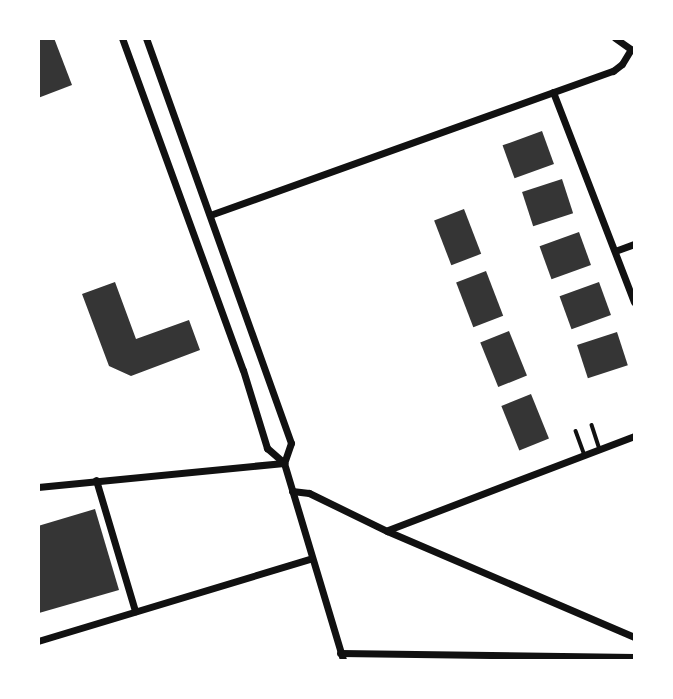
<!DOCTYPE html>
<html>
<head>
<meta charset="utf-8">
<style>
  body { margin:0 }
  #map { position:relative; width:673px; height:699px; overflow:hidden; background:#fff; font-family:"Nunito Sans",sans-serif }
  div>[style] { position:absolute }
  .building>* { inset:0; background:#353535; transform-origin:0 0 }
  .service>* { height:3.5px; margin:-1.75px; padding:0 1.75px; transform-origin:1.75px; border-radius:1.75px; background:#111 }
  .minor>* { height:7px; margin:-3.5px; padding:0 3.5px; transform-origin:3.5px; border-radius:3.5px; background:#111 }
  span { translate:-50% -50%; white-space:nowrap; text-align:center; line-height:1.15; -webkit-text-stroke:5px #fff; paint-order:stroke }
  .frame { position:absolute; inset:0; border:40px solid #fff; pointer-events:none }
</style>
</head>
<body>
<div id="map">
  <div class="building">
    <i style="clip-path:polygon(38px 38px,54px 38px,72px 85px,38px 98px)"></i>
    <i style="left:542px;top:131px;width:35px;height:42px;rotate:70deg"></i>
    <i style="left:562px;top:179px;width:36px;height:42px;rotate:72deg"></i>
    <i style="left:464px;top:209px;width:48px;height:32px;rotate:69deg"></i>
    <i style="left:579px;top:232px;width:35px;height:42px;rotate:70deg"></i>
    <i style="left:486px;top:271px;width:48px;height:32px;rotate:69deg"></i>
    <i style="clip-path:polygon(115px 282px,136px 339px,189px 320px,200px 350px,131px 376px,109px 366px,82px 294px)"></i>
    <i style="left:599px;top:282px;width:35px;height:42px;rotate:70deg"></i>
    <i style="left:509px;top:331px;width:48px;height:31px;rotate:68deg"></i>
    <i style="left:617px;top:332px;width:35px;height:42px;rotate:72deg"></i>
    <i style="left:531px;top:394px;width:48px;height:32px;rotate:68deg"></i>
    <i style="clip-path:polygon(95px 509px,119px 590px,39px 613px,38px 526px)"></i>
  </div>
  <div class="service">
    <i style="left:592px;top:425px;width:25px;rotate:72deg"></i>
    <i style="left:576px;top:431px;width:23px;rotate:70deg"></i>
  </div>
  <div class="minor">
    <i style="left:122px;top:38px;width:353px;rotate:70deg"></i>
    <i style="left:243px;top:370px;width:82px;rotate:72.9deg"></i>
    <i style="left:267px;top:448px;width:23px;rotate:41deg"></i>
    <i style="left:284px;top:463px;width:206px;rotate:73.3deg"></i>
    <i style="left:146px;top:38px;width:430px;rotate:70.3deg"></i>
    <i style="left:291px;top:443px;width:21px;rotate:109deg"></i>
    <i style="left:615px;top:38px;width:21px;rotate:35deg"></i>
    <i style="left:553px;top:92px;width:225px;rotate:68.9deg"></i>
    <i style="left:210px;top:215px;width:428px;rotate:-19.7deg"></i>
    <i style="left:613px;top:71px;width:11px;rotate:-38deg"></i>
    <i style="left:622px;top:64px;width:17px;rotate:-59deg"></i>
    <i style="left:615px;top:251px;width:20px;rotate:-20deg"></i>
    <i style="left:96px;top:480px;width:137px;rotate:73.4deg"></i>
    <i style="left:38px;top:487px;width:247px;rotate:-5.6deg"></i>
    <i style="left:292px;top:491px;width:17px;rotate:7deg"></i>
    <i style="left:309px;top:493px;width:87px;rotate:26deg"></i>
    <i style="left:387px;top:531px;width:269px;rotate:23.2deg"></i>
    <i style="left:388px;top:530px;width:263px;rotate:-20.9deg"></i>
    <i style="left:38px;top:641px;width:284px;rotate:-16.8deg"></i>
    <i style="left:340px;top:653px;width:294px;rotate:0.8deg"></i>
  </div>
  <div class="frame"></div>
</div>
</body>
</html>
